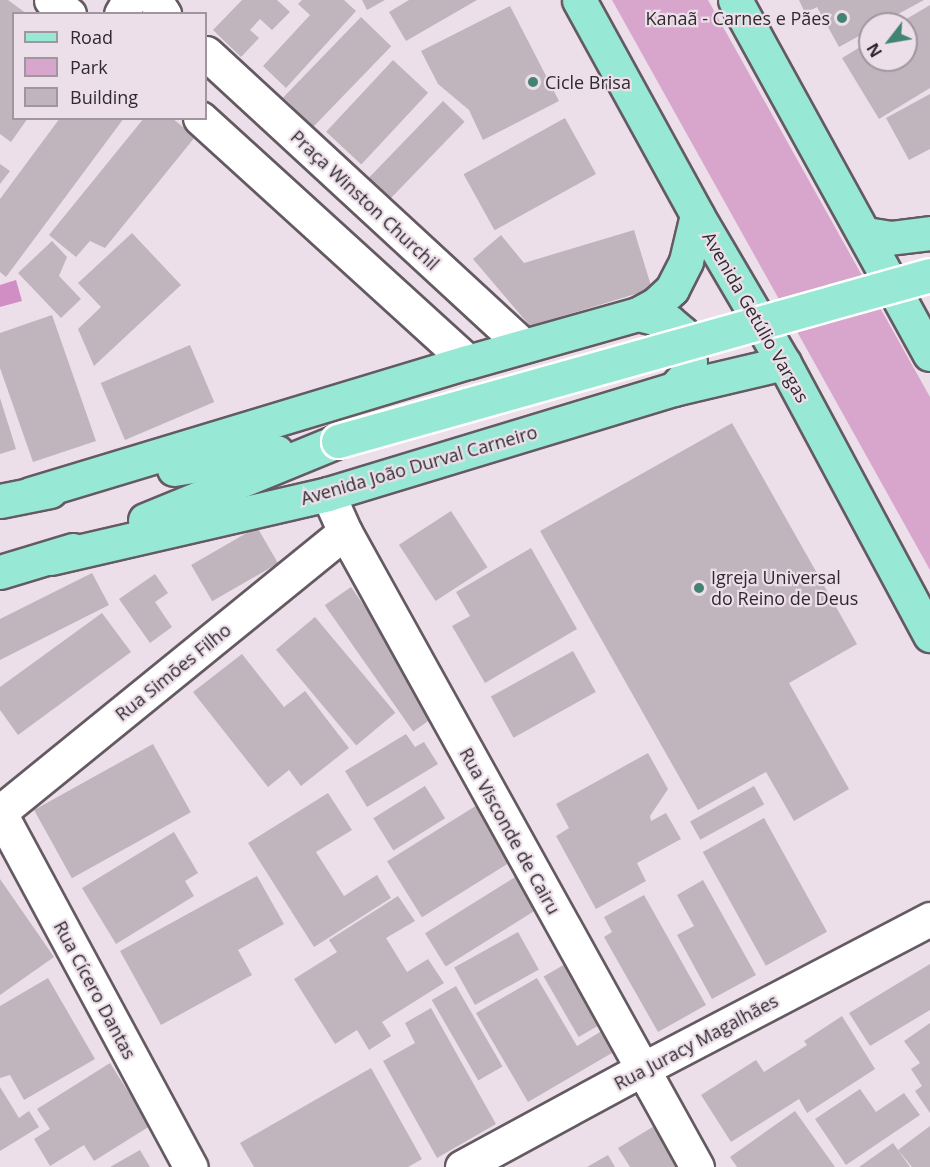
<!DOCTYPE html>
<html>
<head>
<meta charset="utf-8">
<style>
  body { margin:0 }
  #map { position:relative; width:930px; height:1167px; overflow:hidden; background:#ecdfe9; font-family:"Open Sans",sans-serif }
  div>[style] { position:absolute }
  .green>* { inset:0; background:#d8a6cd }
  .water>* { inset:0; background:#d18ec4 }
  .building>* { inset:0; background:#c0b4bd; transform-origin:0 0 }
  .roads { filter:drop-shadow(2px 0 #645a62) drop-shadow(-2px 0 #645a62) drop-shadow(0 2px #645a62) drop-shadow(0 -2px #645a62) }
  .minor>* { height:33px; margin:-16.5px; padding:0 16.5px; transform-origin:16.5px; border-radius:16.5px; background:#fff }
  .major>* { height:33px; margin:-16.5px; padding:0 16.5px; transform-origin:16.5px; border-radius:16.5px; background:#97e9d5 }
  .bridges { filter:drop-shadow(2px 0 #fff) drop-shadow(-2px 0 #fff) drop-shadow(0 2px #fff) drop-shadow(0 -2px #fff) }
  .major-bridge>* { height:33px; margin:-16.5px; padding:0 16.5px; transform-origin:16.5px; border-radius:16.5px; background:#97e9d5 }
  .dots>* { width:16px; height:16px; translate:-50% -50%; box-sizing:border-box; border:3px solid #ecdfe9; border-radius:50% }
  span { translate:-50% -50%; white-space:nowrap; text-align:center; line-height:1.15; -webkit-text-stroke:4.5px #ecdfe9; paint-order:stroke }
  .poi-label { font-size:18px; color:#2f2a2e }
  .right { translate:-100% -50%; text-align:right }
  .left { translate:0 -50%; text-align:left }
  .street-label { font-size:18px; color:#2f2a2e }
  .legend { position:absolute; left:12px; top:12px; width:195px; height:108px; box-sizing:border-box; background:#ecdfe9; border:2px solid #a0979e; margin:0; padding:8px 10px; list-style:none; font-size:18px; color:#2f2a2e }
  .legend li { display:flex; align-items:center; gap:12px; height:30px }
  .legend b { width:30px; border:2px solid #a0979e }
  .north { position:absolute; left:858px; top:12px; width:60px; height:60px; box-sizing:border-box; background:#ecdfe9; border:2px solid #a0979e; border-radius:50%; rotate:239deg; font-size:16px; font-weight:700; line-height:24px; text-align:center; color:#2f2a2e }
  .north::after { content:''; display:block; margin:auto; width:21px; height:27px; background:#438372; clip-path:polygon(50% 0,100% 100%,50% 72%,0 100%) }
</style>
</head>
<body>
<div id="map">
  <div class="green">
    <i style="clip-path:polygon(612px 0,708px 0,930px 397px,930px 570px)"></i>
  </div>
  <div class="water">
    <i style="clip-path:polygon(16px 280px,22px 301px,0 307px,0 285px)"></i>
  </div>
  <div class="building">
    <i style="clip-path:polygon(0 0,8px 0,27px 14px,14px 14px,14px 118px,28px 118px,11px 142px,0 134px)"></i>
    <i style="clip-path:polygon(242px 0,277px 0,290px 12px,272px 30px,260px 19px,250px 30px,259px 38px,241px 57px,213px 30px)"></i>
    <i style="clip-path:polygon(302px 0,344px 0,356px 11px,286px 88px,263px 66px,310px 15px,298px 4px)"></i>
    <i style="clip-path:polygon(362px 0,385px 0,367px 10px)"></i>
    <i style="clip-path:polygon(409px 0,477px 0,406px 41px,389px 12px)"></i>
    <i style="clip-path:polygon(799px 0,924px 0,880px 24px,870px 24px,870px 30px,839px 47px,817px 7px,805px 13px)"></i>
    <i style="clip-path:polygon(930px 5px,930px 88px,879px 119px,842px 58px,870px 41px,870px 60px,906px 60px,906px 24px,898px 24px)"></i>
    <i style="clip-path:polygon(510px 6px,559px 101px,483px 140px,469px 110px,438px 84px,421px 51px)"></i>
    <i style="left:361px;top:17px;width:42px;height:112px;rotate:44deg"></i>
    <i style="left:393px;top:60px;width:48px;height:98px;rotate:43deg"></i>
    <i style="clip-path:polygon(930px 94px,930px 149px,909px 160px,886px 118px)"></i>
    <i style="left:443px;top:101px;width:30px;height:107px;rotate:44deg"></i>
    <i style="clip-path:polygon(60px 118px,124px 118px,6px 277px,0 272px,0 199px)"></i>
    <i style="clip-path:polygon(144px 118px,172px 118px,195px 137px,105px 248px,90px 241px,76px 257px,49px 235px)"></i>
    <i style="left:565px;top:118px;width:64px;height:116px;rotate:61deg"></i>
    <i style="clip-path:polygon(0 164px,10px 171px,0 184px)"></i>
    <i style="clip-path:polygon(634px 230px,652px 289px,530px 326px,473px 259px,501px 235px,524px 263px)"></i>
    <i style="clip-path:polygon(132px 233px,181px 285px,94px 366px,78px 329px,101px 307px,78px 283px)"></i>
    <i style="clip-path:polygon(52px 241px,67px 257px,59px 276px,81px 299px,61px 318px,18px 273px)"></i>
    <i style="clip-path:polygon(52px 315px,96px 441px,33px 462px,0 368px,0 333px)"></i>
    <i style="left:190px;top:345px;width:62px;height:97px;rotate:67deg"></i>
    <i style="clip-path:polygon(0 398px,16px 449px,0 454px)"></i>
    <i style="clip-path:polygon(732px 423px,857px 644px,789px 683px,849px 789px,794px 821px,766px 772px,698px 810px,540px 531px)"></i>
    <i style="left:451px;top:511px;width:67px;height:62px;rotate:57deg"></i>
    <i style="left:257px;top:527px;width:42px;height:76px;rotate:60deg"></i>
    <i style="clip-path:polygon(531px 548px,577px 629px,485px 683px,452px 626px,470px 616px,456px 592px)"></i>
    <i style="clip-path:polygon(92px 573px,109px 605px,0 660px,0 619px)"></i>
    <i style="clip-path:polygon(155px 574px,168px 593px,155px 602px,172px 627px,150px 643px,119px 599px)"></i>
    <i style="left:351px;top:587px;width:154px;height:32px;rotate:55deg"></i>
    <i style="clip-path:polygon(102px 613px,131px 652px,18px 735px,0 710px,0 687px)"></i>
    <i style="left:315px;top:617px;width:125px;height:51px;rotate:50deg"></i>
    <i style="left:573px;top:651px;width:47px;height:94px;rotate:61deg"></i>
    <i style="clip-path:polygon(242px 654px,284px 707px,305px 691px,349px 748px,301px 786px,289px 770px,268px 787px,193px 692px)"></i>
    <i style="clip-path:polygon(406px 734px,415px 747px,424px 742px,438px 764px,367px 807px,345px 771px)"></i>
    <i style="left:153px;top:744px;width:78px;height:136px;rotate:61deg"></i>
    <i style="clip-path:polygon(648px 753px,668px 789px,650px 816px,651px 821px,666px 813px,681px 839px,637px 863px,646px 881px,596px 909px,556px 836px,569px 828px,556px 804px)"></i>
    <i style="left:425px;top:786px;width:38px;height:61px;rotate:58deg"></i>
    <i style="left:754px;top:786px;width:21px;height:73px;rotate:61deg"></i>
    <i style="clip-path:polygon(328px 793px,352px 830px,316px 852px,344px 896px,377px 875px,391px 898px,314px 947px,248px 843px)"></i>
    <i style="left:482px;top:802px;width:66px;height:112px;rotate:58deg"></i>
    <i style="left:764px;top:818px;width:130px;height:70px;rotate:61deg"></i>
    <i style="clip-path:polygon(174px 832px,198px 873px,185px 881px,194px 896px,116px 944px,82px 888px)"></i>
    <i style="left:520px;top:874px;width:39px;height:112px;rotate:58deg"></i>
    <i style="clip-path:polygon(257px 876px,284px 924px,238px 950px,252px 975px,161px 1025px,120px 951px)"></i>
    <i style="clip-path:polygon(0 879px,54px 957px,0 995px)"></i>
    <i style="clip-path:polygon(703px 880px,756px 975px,712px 999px,677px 935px,694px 926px,677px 895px)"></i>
    <i style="clip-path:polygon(644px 895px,706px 1005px,658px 1032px,604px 937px,612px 932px,604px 917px)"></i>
    <i style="clip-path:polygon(398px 896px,415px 921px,386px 938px,407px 972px,428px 959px,444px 983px,382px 1022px,391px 1036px,369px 1050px,357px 1030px,335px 1044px,294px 979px,337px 952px,329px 940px)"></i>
    <i style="left:518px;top:932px;width:43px;height:73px;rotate:61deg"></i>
    <i style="left:567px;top:963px;width:70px;height:27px;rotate:60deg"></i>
    <i style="clip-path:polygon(930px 964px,930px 1010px,870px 1046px,849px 1013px)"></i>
    <i style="clip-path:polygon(48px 978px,95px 1059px,24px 1100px,10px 1075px,0 1078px,0 1006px)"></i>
    <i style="clip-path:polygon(537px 978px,577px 1046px,605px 1029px,617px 1050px,528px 1102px,476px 1013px)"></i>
    <i style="left:456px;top:986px;width:93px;height:28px;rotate:60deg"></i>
    <i style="clip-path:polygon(431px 1008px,496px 1124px,437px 1158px,383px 1061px,415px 1043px,405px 1023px)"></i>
    <i style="clip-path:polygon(842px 1016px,875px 1069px,807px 1113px,799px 1099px,731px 1142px,701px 1095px,756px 1060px,764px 1072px,807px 1045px,804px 1041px)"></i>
    <i style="clip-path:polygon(930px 1023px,930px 1113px,915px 1091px,922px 1086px,911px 1069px,920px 1063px,904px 1041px)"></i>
    <i style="clip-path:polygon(110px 1063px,150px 1126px,94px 1161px,84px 1145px,50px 1166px,34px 1139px,50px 1129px,37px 1109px)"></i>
    <i style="clip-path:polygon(371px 1068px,422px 1159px,408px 1167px,254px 1167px,240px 1143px)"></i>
    <i style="clip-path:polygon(0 1087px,19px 1118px,29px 1111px,39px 1127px,0 1151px)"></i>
    <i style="clip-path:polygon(860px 1089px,876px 1112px,904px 1093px,920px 1115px,846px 1165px,815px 1119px)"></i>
    <i style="clip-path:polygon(795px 1111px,835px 1167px,737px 1167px,730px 1157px)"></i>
    <i style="clip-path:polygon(656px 1125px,682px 1167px,630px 1167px,618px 1148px)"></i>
    <i style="clip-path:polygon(930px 1126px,930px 1167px,912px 1167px,898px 1150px)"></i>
    <i style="clip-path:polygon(893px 1143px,910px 1167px,859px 1167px)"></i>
    <i style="clip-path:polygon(140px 1150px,150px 1167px,110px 1167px)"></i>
    <i style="clip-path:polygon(608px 1155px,615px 1167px,587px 1167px)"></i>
  </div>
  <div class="roads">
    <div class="minor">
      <i style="left:51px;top:0;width:23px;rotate:38deg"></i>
      <i style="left:155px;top:0;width:17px;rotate:57deg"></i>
      <i style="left:121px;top:14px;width:16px;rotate:-60deg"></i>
      <i style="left:206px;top:53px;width:432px;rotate:42.7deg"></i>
      <i style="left:200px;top:118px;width:362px;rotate:42.3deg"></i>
      <i style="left:328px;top:494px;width:42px;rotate:65.9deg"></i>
      <i style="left:345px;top:532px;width:726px;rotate:61deg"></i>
      <i style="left:0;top:812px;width:444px;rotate:-39.1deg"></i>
      <i style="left:0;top:813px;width:402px;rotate:61.7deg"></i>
      <i style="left:462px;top:1167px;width:204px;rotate:-28.5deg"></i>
      <i style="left:641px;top:1070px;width:326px;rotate:-27.6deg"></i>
    </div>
    <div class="major">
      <i style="left:579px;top:0;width:245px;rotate:61.2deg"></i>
      <i style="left:697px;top:215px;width:172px;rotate:59.6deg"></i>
      <i style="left:784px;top:363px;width:309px;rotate:61.8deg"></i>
      <i style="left:735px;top:0;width:404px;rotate:61.2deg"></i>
      <i style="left:866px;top:234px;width:24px;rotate:9deg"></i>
      <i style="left:890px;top:238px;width:40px;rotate:-7.1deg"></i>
      <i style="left:638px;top:314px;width:32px;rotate:14deg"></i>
      <i style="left:669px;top:322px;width:17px;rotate:40deg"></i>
      <i style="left:682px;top:333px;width:30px;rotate:75deg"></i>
      <i style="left:690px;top:362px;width:11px;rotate:100deg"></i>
      <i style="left:688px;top:373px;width:21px;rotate:131deg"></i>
      <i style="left:174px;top:469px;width:104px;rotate:-9.4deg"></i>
      <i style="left:30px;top:494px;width:457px;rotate:-16.8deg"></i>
      <i style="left:468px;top:362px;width:177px;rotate:-15.8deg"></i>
      <i style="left:638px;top:314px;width:21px;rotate:-29deg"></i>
      <i style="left:656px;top:304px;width:22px;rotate:-43deg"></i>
      <i style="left:672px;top:289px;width:31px;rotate:-63deg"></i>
      <i style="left:686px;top:261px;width:47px;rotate:-76.6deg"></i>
      <i style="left:0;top:501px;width:51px;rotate:-11.3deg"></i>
      <i style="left:145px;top:520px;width:209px;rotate:-22.3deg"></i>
      <i style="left:51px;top:558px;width:284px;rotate:-13deg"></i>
      <i style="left:328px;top:494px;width:362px;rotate:-16.9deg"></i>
      <i style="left:674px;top:389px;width:113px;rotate:-13.3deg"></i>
      <i style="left:0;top:572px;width:76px;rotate:-16.8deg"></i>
    </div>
  </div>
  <div class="bridges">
    <div class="major-bridge">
      <i style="left:338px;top:441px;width:615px;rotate:-15.66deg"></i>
    </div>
  </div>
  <div class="dots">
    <i style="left:842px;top:18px;background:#438372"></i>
    <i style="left:533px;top:82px;background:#438372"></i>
    <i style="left:699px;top:588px;background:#438372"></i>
  </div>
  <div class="poi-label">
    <span class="right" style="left:830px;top:18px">Kanaã - Carnes e Pães</span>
    <span class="left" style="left:545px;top:82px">Cicle Brisa</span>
    <span class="left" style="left:711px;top:588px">Igreja Universal<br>do Reino de Deus</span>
  </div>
  <div class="street-label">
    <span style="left:365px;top:200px;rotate:43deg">Praça Winston Churchil</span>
    <span style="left:756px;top:317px;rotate:60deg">Avenida Getúlio Vargas</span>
    <span style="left:419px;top:465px;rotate:-16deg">Avenida João Durval Carneiro</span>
    <span style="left:173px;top:672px;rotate:-39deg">Rua Simões Filho</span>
    <span style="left:510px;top:831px;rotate:61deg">Rua Visconde de Cairu</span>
    <span style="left:95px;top:990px;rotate:62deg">Rua Cícero Dantas</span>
    <span style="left:696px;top:1042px;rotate:-28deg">Rua Juracy Magalhães</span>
  </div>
  <ul class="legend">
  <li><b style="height:8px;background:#97e9d5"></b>Road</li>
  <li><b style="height:16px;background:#d8a6cd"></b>Park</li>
  <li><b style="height:16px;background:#c0b4bd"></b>Building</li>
  </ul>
  <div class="north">N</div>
</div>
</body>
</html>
